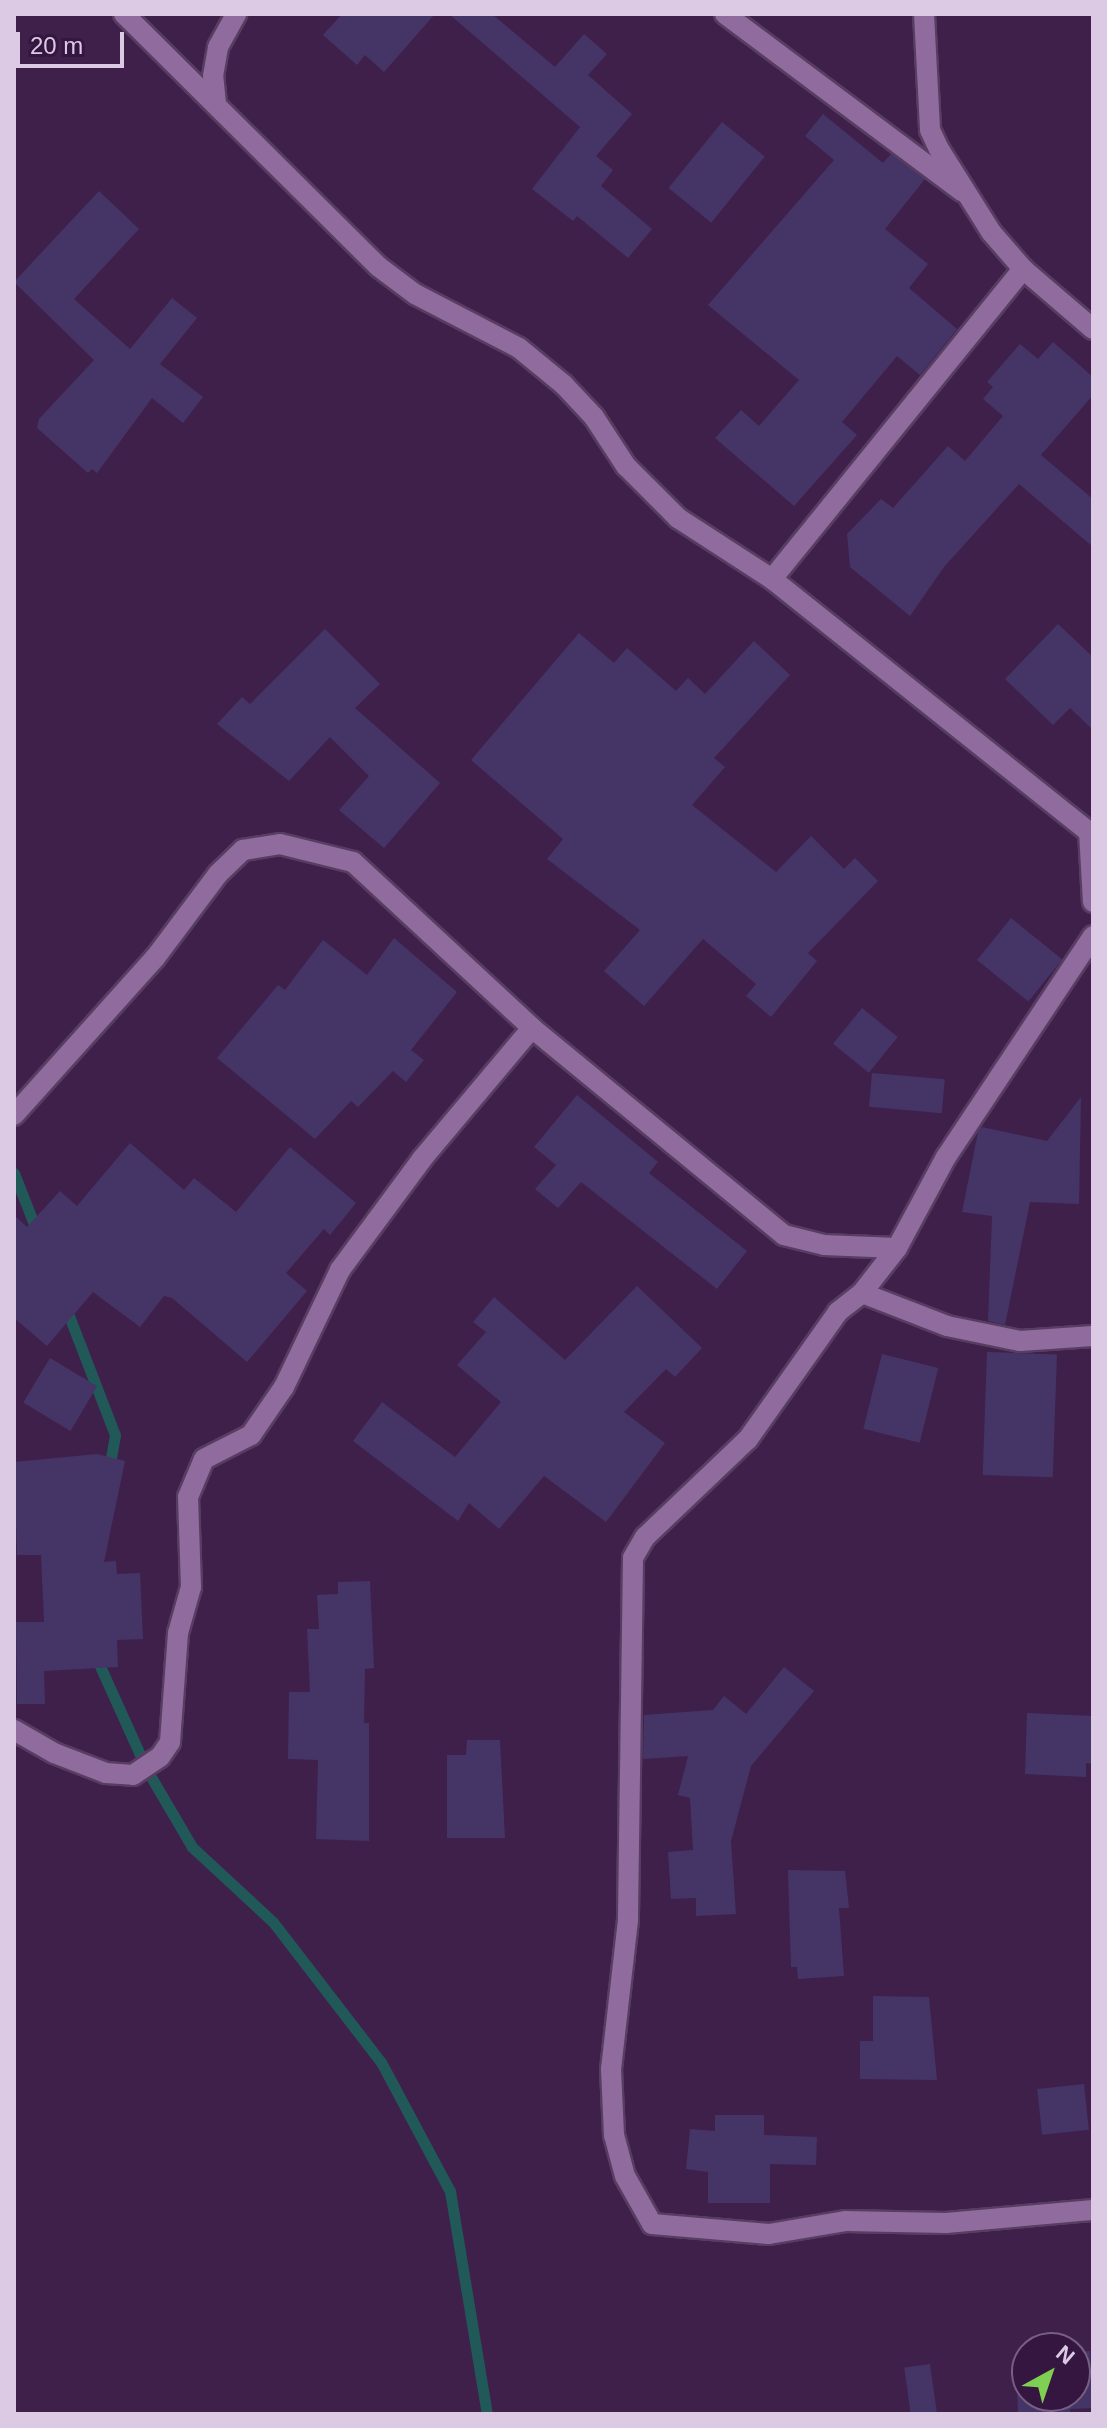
<!DOCTYPE html>
<html>
<head>
<meta charset="utf-8">
<style>
  body { margin:0 }
  #map { position:relative; width:1107px; height:2428px; overflow:hidden; background:#3f204a; font-family:Helvetica,sans-serif }
  div>[style] { position:absolute }
  .stream>* { height:11px; margin:-5.5px; padding:0 5.5px; transform-origin:5.5px; border-radius:5.5px; background:#215959 }
  .building>* { inset:0; background:#443566; transform-origin:0 0 }
  .roads { filter:drop-shadow(2px 0 #583d62) drop-shadow(-2px 0 #583d62) drop-shadow(0 2px #583d62) drop-shadow(0 -2px #583d62) }
  .street>* { height:20px; margin:-10px; padding:0 10px; transform-origin:10px; border-radius:10px; background:#8f6c9d }
  span { translate:-50% -50%; white-space:nowrap; text-align:center; line-height:1.15; -webkit-text-stroke:6px #341640; paint-order:stroke }
  .frame { position:absolute; inset:0; border:16px solid #dccae4; pointer-events:none }
  .north { position:absolute; left:1011px; top:2332px; width:80px; height:80px; box-sizing:border-box; background:#341640; border:2px solid #775e82; border-radius:50%; rotate:40deg; font-size:22px; font-weight:700; line-height:32px; text-align:center; color:#dccae4 }
  .north::after { content:''; display:block; margin:auto; width:28px; height:36px; background:#7fd052; clip-path:polygon(50% 0,100% 100%,50% 72%,0 100%) }
  .scale { position:absolute; left:16px; top:32px; width:108px; height:36px; box-sizing:border-box; border:4px solid #dccae4; border-top:0; padding-left:10px; font-size:24px; line-height:28px; white-space:nowrap; color:#dccae4; -webkit-text-stroke:6px #341640; paint-order:stroke }
</style>
</head>
<body>
<div id="map">
  <div class="stream">
    <i style="left:14px;top:1173px;width:63px;rotate:68.7deg"></i>
    <i style="left:66px;top:1308px;width:136px;rotate:68.9deg"></i>
    <i style="left:115px;top:1435px;width:35px;rotate:100deg"></i>
    <i style="left:95px;top:1655px;width:126px;rotate:65.7deg"></i>
    <i style="left:147px;top:1770px;width:89px;rotate:59.7deg"></i>
    <i style="left:192px;top:1847px;width:110px;rotate:42.8deg"></i>
    <i style="left:273px;top:1922px;width:177px;rotate:52.4deg"></i>
    <i style="left:381px;top:2062px;width:146px;rotate:61.9deg"></i>
    <i style="left:450px;top:2191px;width:226px;rotate:80.6deg"></i>
  </div>
  <div class="building">
    <i style="clip-path:polygon(342px 14px,435px 14px,384px 72px,365px 55px,357px 65px,323px 35px)"></i>
    <i style="clip-path:polygon(449px 14px,492px 14px,555px 67px,584px 34px,607px 54px,588px 75px,632px 114px,596px 156px,613px 170px,601px 186px,652px 229px,628px 258px,577px 216px,573px 221px,532px 189px,580px 127px)"></i>
    <i style="clip-path:polygon(823px 114px,883px 163px,891px 154px,925px 179px,885px 229px,928px 264px,909px 288px,957px 329px,920px 375px,897px 356px,842px 422px,857px 435px,794px 506px,715px 438px,741px 410px,759px 426px,799px 380px,708px 305px,834px 160px,805px 136px)"></i>
    <i style="left:722px;top:122px;width:55px;height:85px;rotate:39deg"></i>
    <i style="clip-path:polygon(99px 191px,139px 229px,74px 299px,130px 349px,172px 298px,197px 318px,160px 364px,203px 397px,183px 423px,152px 398px,97px 473px,92px 469px,88px 473px,37px 428px,39px 419px,94px 360px,14px 282px)"></i>
    <i style="clip-path:polygon(1053px 342px,1093px 377px,1093px 395px,1041px 455px,1093px 499px,1093px 547px,1019px 484px,944px 567px,910px 616px,850px 567px,847px 534px,881px 499px,893px 508px,948px 446px,965px 461px,1003px 416px,983px 399px,993px 387px,987px 382px,1020px 344px,1038px 359px)"></i>
    <i style="clip-path:polygon(1058px 624px,1093px 657px,1093px 730px,1070px 708px,1053px 725px,1005px 679px)"></i>
    <i style="clip-path:polygon(325px 629px,380px 684px,355px 708px,440px 783px,384px 848px,339px 810px,369px 776px,330px 737px,289px 781px,217px 724px,242px 697px,250px 704px)"></i>
    <i style="clip-path:polygon(579px 633px,614px 663px,627px 648px,676px 691px,688px 678px,705px 694px,754px 641px,790px 675px,714px 758px,725px 767px,692px 805px,776px 872px,811px 836px,844px 869px,855px 858px,878px 881px,808px 953px,817px 961px,771px 1017px,746px 996px,756px 984px,703px 939px,644px 1006px,604px 971px,640px 930px,547px 859px,563px 839px,471px 760px)"></i>
    <i style="left:1011px;top:918px;width:66px;height:54px;rotate:39deg"></i>
    <i style="clip-path:polygon(394px 938px,457px 992px,411px 1050px,424px 1060px,406px 1082px,393px 1071px,358px 1107px,351px 1101px,315px 1139px,217px 1058px,278px 985px,285px 990px,323px 940px,367px 975px)"></i>
    <i style="left:862px;top:1008px;width:46px;height:46px;rotate:39deg"></i>
    <i style="left:872px;top:1073px;width:73px;height:34px;rotate:5deg"></i>
    <i style="clip-path:polygon(577px 1095px,658px 1162px,649px 1173px,747px 1251px,717px 1289px,581px 1182px,558px 1208px,535px 1189px,556px 1165px,534px 1147px)"></i>
    <i style="clip-path:polygon(1081px 1097px,1079px 1204px,1030px 1202px,1005px 1325px,988px 1321px,992px 1216px,962px 1212px,978px 1132px,982px 1127px,1047px 1141px)"></i>
    <i style="clip-path:polygon(130px 1143px,184px 1190px,194px 1178px,236px 1212px,290px 1147px,356px 1203px,330px 1235px,324px 1229px,286px 1273px,307px 1291px,247px 1362px,172px 1298px,164px 1296px,140px 1327px,93px 1292px,47px 1346px,14px 1318px,14px 1215px,27px 1227px,60px 1191px,77px 1206px)"></i>
    <i style="clip-path:polygon(637px 1286px,702px 1348px,675px 1377px,666px 1369px,624px 1412px,665px 1443px,606px 1522px,544px 1476px,499px 1529px,469px 1503px,458px 1521px,353px 1441px,382px 1402px,455px 1457px,501px 1402px,457px 1365px,486px 1332px,473px 1322px,494px 1297px,565px 1360px)"></i>
    <i style="left:987px;top:1352px;width:70px;height:123px;rotate:2deg"></i>
    <i style="left:882px;top:1354px;width:58px;height:77px;rotate:14deg"></i>
    <i style="left:50px;top:1358px;width:55px;height:52px;rotate:31deg"></i>
    <i style="clip-path:polygon(97px 1454px,125px 1461px,104px 1562px,116px 1561px,117px 1574px,140px 1573px,143px 1639px,117px 1640px,118px 1667px,44px 1671px,45px 1704px,17px 1704px,16px 1622px,44px 1622px,41px 1555px,17px 1555px,14px 1462px)"></i>
    <i style="clip-path:polygon(370px 1581px,374px 1668px,365px 1669px,364px 1723px,369px 1723px,369px 1841px,316px 1839px,318px 1760px,288px 1759px,289px 1692px,310px 1692px,307px 1629px,319px 1629px,317px 1595px,338px 1594px,338px 1582px)"></i>
    <i style="clip-path:polygon(784px 1667px,814px 1691px,751px 1766px,731px 1841px,736px 1914px,696px 1916px,696px 1898px,671px 1899px,668px 1852px,693px 1850px,690px 1798px,678px 1795px,688px 1756px,643px 1759px,644px 1715px,713px 1710px,724px 1696px,746px 1714px)"></i>
    <i style="clip-path:polygon(1027px 1713px,1093px 1716px,1093px 1764px,1086px 1763px,1086px 1777px,1025px 1774px)"></i>
    <i style="clip-path:polygon(467px 1740px,500px 1740px,505px 1838px,447px 1838px,447px 1755px,466px 1755px)"></i>
    <i style="clip-path:polygon(788px 1870px,845px 1871px,849px 1908px,839px 1908px,844px 1976px,798px 1979px,797px 1967px,791px 1967px)"></i>
    <i style="clip-path:polygon(873px 1996px,929px 1997px,937px 2080px,860px 2079px,860px 2041px,873px 2041px)"></i>
    <i style="left:1084px;top:2084px;width:46px;height:47px;rotate:84deg"></i>
    <i style="clip-path:polygon(715px 2115px,764px 2115px,764px 2135px,817px 2137px,816px 2165px,770px 2164px,770px 2203px,708px 2203px,708px 2172px,686px 2169px,690px 2129px,715px 2131px)"></i>
    <i style="clip-path:polygon(1090px 2351px,1093px 2408px,1070px 2409px,1070px 2414px,1018px 2414px,1016px 2355px,1027px 2354px,1027px 2396px,1075px 2396px,1075px 2352px)"></i>
    <i style="left:930px;top:2364px;width:50px;height:26px;rotate:82deg"></i>
  </div>
  <div class="roads">
    <div class="street">
      <i style="left:124px;top:14px;width:359px;rotate:44.8deg"></i>
      <i style="left:379px;top:267px;width:45px;rotate:36.9deg"></i>
      <i style="left:415px;top:294px;width:117px;rotate:27.4deg"></i>
      <i style="left:519px;top:348px;width:58px;rotate:39.4deg"></i>
      <i style="left:564px;top:385px;width:44px;rotate:46.8deg"></i>
      <i style="left:594px;top:417px;width:59px;rotate:56.9deg"></i>
      <i style="left:626px;top:466px;width:74px;rotate:45deg"></i>
      <i style="left:678px;top:518px;width:112px;rotate:33deg"></i>
      <i style="left:772px;top:579px;width:411px;rotate:38.6deg"></i>
      <i style="left:725px;top:14px;width:296px;rotate:36.8deg"></i>
      <i style="left:924px;top:14px;width:116px;rotate:87deg"></i>
      <i style="left:930px;top:130px;width:21px;rotate:65deg"></i>
      <i style="left:939px;top:149px;width:98px;rotate:57.9deg"></i>
      <i style="left:991px;top:232px;width:49px;rotate:49.1deg"></i>
      <i style="left:1023px;top:269px;width:92px;rotate:40.6deg"></i>
      <i style="left:216px;top:103px;width:27px;rotate:-96deg"></i>
      <i style="left:213px;top:76px;width:29px;rotate:-80deg"></i>
      <i style="left:218px;top:47px;width:38px;rotate:-61deg"></i>
      <i style="left:772px;top:579px;width:399px;rotate:-51deg"></i>
      <i style="left:1089px;top:831px;width:71px;rotate:86.8deg"></i>
      <i style="left:1093px;top:936px;width:265px;rotate:123.6deg"></i>
      <i style="left:946px;top:1157px;width:103px;rotate:118.3deg"></i>
      <i style="left:897px;top:1248px;width:57px;rotate:127.9deg"></i>
      <i style="left:862px;top:1293px;width:31px;rotate:142deg"></i>
      <i style="left:838px;top:1312px;width:156px;rotate:125.3deg"></i>
      <i style="left:748px;top:1439px;width:142px;rotate:136.4deg"></i>
      <i style="left:645px;top:1537px;width:24px;rotate:120deg"></i>
      <i style="left:633px;top:1558px;width:362px;rotate:90.8deg"></i>
      <i style="left:628px;top:1920px;width:150px;rotate:96.5deg"></i>
      <i style="left:611px;top:2069px;width:66px;rotate:87.4deg"></i>
      <i style="left:614px;top:2135px;width:42px;rotate:75deg"></i>
      <i style="left:625px;top:2176px;width:55px;rotate:60.6deg"></i>
      <i style="left:652px;top:2224px;width:117px;rotate:4.9deg"></i>
      <i style="left:769px;top:2234px;width:77px;rotate:-9.7deg"></i>
      <i style="left:845px;top:2221px;width:101px;rotate:1.1deg"></i>
      <i style="left:946px;top:2223px;width:148px;rotate:-5.1deg"></i>
      <i style="left:14px;top:1115px;width:211px;rotate:-48.1deg"></i>
      <i style="left:155px;top:958px;width:105px;rotate:-53.1deg"></i>
      <i style="left:218px;top:874px;width:35px;rotate:-44deg"></i>
      <i style="left:243px;top:850px;width:37px;rotate:-9deg"></i>
      <i style="left:280px;top:844px;width:75px;rotate:13.9deg"></i>
      <i style="left:353px;top:862px;width:244px;rotate:42.8deg"></i>
      <i style="left:532px;top:1028px;width:326px;rotate:39.4deg"></i>
      <i style="left:784px;top:1235px;width:41px;rotate:14deg"></i>
      <i style="left:824px;top:1245px;width:73px;rotate:2.4deg"></i>
      <i style="left:862px;top:1293px;width:91px;rotate:21.2deg"></i>
      <i style="left:947px;top:1326px;width:75px;rotate:11.6deg"></i>
      <i style="left:1020px;top:1341px;width:73px;rotate:-3.9deg"></i>
      <i style="left:14px;top:1730px;width:46px;rotate:29.9deg"></i>
      <i style="left:54px;top:1753px;width:56px;rotate:21deg"></i>
      <i style="left:106px;top:1773px;width:27px;rotate:4deg"></i>
      <i style="left:133px;top:1775px;width:32px;rotate:-34deg"></i>
      <i style="left:160px;top:1757px;width:18px;rotate:-56deg"></i>
      <i style="left:170px;top:1742px;width:109px;rotate:-85.8deg"></i>
      <i style="left:178px;top:1633px;width:48px;rotate:-74.2deg"></i>
      <i style="left:191px;top:1587px;width:90px;rotate:-91.9deg"></i>
      <i style="left:188px;top:1497px;width:41px;rotate:-67.2deg"></i>
      <i style="left:204px;top:1459px;width:53px;rotate:-27.1deg"></i>
      <i style="left:251px;top:1435px;width:58px;rotate:-55.5deg"></i>
      <i style="left:284px;top:1387px;width:130px;rotate:-64.4deg"></i>
      <i style="left:340px;top:1270px;width:138px;rotate:-53.5deg"></i>
      <i style="left:422px;top:1159px;width:171px;rotate:-50deg"></i>
    </div>
  </div>
  <div class="frame"></div>
  <div class="north">N</div>
  <div class="scale">20 m</div>
</div>
</body>
</html>
